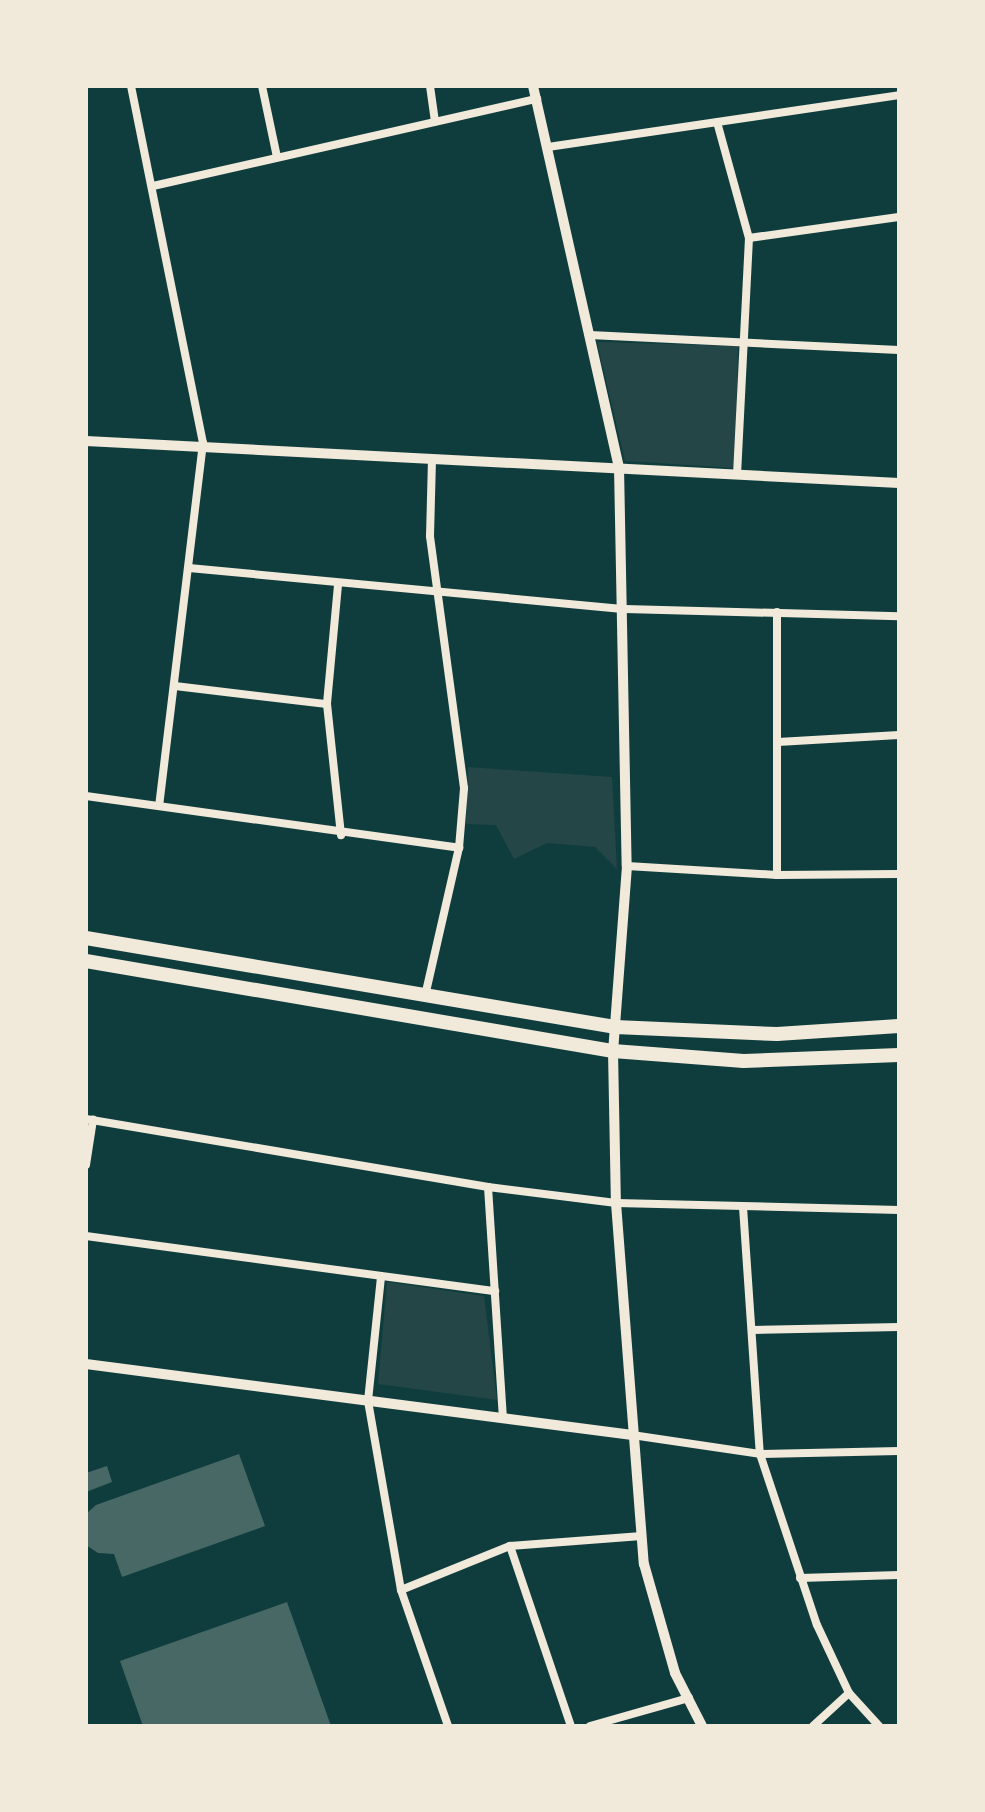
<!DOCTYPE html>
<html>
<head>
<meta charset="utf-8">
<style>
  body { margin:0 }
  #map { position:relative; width:985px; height:1812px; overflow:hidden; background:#0f3d3e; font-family:Figtree,sans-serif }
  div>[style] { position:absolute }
  .green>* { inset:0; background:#244646 }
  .building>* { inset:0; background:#486865 }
  .minor>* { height:8px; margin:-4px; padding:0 4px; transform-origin:4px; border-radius:4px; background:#f1e9da }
  .tertiary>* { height:10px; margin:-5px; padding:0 5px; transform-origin:5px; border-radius:5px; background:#f1e9da }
  .primary>* { height:14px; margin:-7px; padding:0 7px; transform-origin:7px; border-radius:7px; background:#f1e9da }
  span { translate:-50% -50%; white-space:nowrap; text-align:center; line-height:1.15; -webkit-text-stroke:7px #f1e9da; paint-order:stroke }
  .frame { position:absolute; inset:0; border:88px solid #f1e9da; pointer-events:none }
</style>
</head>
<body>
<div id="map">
  <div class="green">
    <i style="clip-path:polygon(597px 342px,738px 346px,735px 468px,625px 461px)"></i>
    <i style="clip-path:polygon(468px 767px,612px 777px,617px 869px,595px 847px,547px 843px,514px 859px,496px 825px,466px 824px)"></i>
    <i style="clip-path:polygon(387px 1282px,484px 1296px,497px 1400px,378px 1384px)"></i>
  </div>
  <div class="building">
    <i style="clip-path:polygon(239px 1454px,265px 1526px,122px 1577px,114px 1554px,98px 1553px,86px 1545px,86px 1514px,96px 1505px)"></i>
    <i style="clip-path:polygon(107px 1466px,112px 1482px,86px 1492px,86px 1473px)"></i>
    <i style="clip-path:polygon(287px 1602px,331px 1726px,143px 1726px,120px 1661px)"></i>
  </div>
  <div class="minor">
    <i style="left:131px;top:86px;width:364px;rotate:78.6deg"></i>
    <i style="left:203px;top:443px;width:365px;rotate:96.9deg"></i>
    <i style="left:262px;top:86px;width:73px;rotate:78.1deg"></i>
    <i style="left:430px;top:86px;width:36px;rotate:82deg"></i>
    <i style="left:717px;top:122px;width:120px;rotate:74.6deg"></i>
    <i style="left:749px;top:238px;width:236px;rotate:92.9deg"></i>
    <i style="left:548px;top:147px;width:355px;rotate:-8.4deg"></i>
    <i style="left:153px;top:186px;width:394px;rotate:-12.8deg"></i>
    <i style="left:749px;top:238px;width:151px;rotate:-8deg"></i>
    <i style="left:590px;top:335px;width:309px;rotate:2.8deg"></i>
    <i style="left:189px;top:568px;width:438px;rotate:5.4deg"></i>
    <i style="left:625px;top:609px;width:274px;rotate:1.5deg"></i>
    <i style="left:338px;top:585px;width:120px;rotate:95.3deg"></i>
    <i style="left:327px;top:704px;width:132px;rotate:83.9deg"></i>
    <i style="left:175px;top:686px;width:153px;rotate:6.8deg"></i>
    <i style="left:778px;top:742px;width:121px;rotate:-3.3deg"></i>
    <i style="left:86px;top:796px;width:377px;rotate:7.9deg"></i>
    <i style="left:627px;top:866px;width:150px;rotate:3.4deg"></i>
    <i style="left:777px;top:875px;width:122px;rotate:-0.5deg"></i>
    <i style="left:777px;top:875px;width:263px;rotate:-90deg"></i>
    <i style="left:425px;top:996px;width:152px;rotate:-77.1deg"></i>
    <i style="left:459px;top:848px;width:60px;rotate:-85.2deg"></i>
    <i style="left:464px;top:788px;width:254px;rotate:-97.7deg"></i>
    <i style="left:430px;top:536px;width:76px;rotate:-88.5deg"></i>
    <i style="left:86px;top:1119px;width:408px;rotate:9.6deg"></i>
    <i style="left:488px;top:1187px;width:129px;rotate:7.1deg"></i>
    <i style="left:616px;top:1203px;width:283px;rotate:1.4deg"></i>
    <i style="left:86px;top:1165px;width:46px;rotate:-81.2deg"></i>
    <i style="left:488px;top:1187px;width:231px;rotate:86.3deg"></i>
    <i style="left:743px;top:1207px;width:248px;rotate:86.1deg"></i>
    <i style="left:760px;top:1454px;width:180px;rotate:71.6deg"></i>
    <i style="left:817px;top:1625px;width:75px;rotate:64.8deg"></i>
    <i style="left:849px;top:1693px;width:45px;rotate:47.7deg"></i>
    <i style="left:86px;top:1236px;width:413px;rotate:7.7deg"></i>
    <i style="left:381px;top:1277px;width:125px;rotate:96deg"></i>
    <i style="left:368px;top:1401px;width:192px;rotate:80.1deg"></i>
    <i style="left:401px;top:1590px;width:144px;rotate:70.9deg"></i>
    <i style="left:752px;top:1330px;width:147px;rotate:-1.2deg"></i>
    <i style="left:632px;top:1435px;width:129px;rotate:8.4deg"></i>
    <i style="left:760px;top:1454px;width:139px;rotate:-1.2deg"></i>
    <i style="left:510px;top:1546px;width:190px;rotate:71.3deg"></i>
    <i style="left:800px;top:1578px;width:99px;rotate:-1.7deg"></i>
    <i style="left:401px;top:1590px;width:118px;rotate:-22deg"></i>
    <i style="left:510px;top:1546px;width:132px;rotate:-4.3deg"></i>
    <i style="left:590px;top:1726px;width:103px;rotate:-15.8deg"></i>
    <i style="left:813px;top:1726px;width:49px;rotate:-42.5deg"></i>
  </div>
  <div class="tertiary">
    <i style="left:533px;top:86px;width:391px;rotate:77.3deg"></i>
    <i style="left:619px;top:467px;width:399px;rotate:88.9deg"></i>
    <i style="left:627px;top:866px;width:186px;rotate:94.3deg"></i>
    <i style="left:613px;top:1051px;width:152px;rotate:88.9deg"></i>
    <i style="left:616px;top:1203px;width:362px;rotate:85.6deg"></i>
    <i style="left:644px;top:1564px;width:113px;rotate:74.1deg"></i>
    <i style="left:675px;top:1673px;width:59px;rotate:63deg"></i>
    <i style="left:86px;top:441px;width:814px;rotate:2.96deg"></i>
    <i style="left:86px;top:1364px;width:551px;rotate:7.41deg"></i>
  </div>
  <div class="primary">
    <i style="left:86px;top:938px;width:536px;rotate:9.55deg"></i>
    <i style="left:615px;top:1027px;width:162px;rotate:2.5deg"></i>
    <i style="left:777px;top:1034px;width:122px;rotate:-3.8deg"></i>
    <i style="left:86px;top:961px;width:535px;rotate:9.69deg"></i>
    <i style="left:613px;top:1051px;width:131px;rotate:4.4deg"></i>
    <i style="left:744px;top:1061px;width:155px;rotate:-2.2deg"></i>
  </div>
  <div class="frame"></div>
</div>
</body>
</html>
